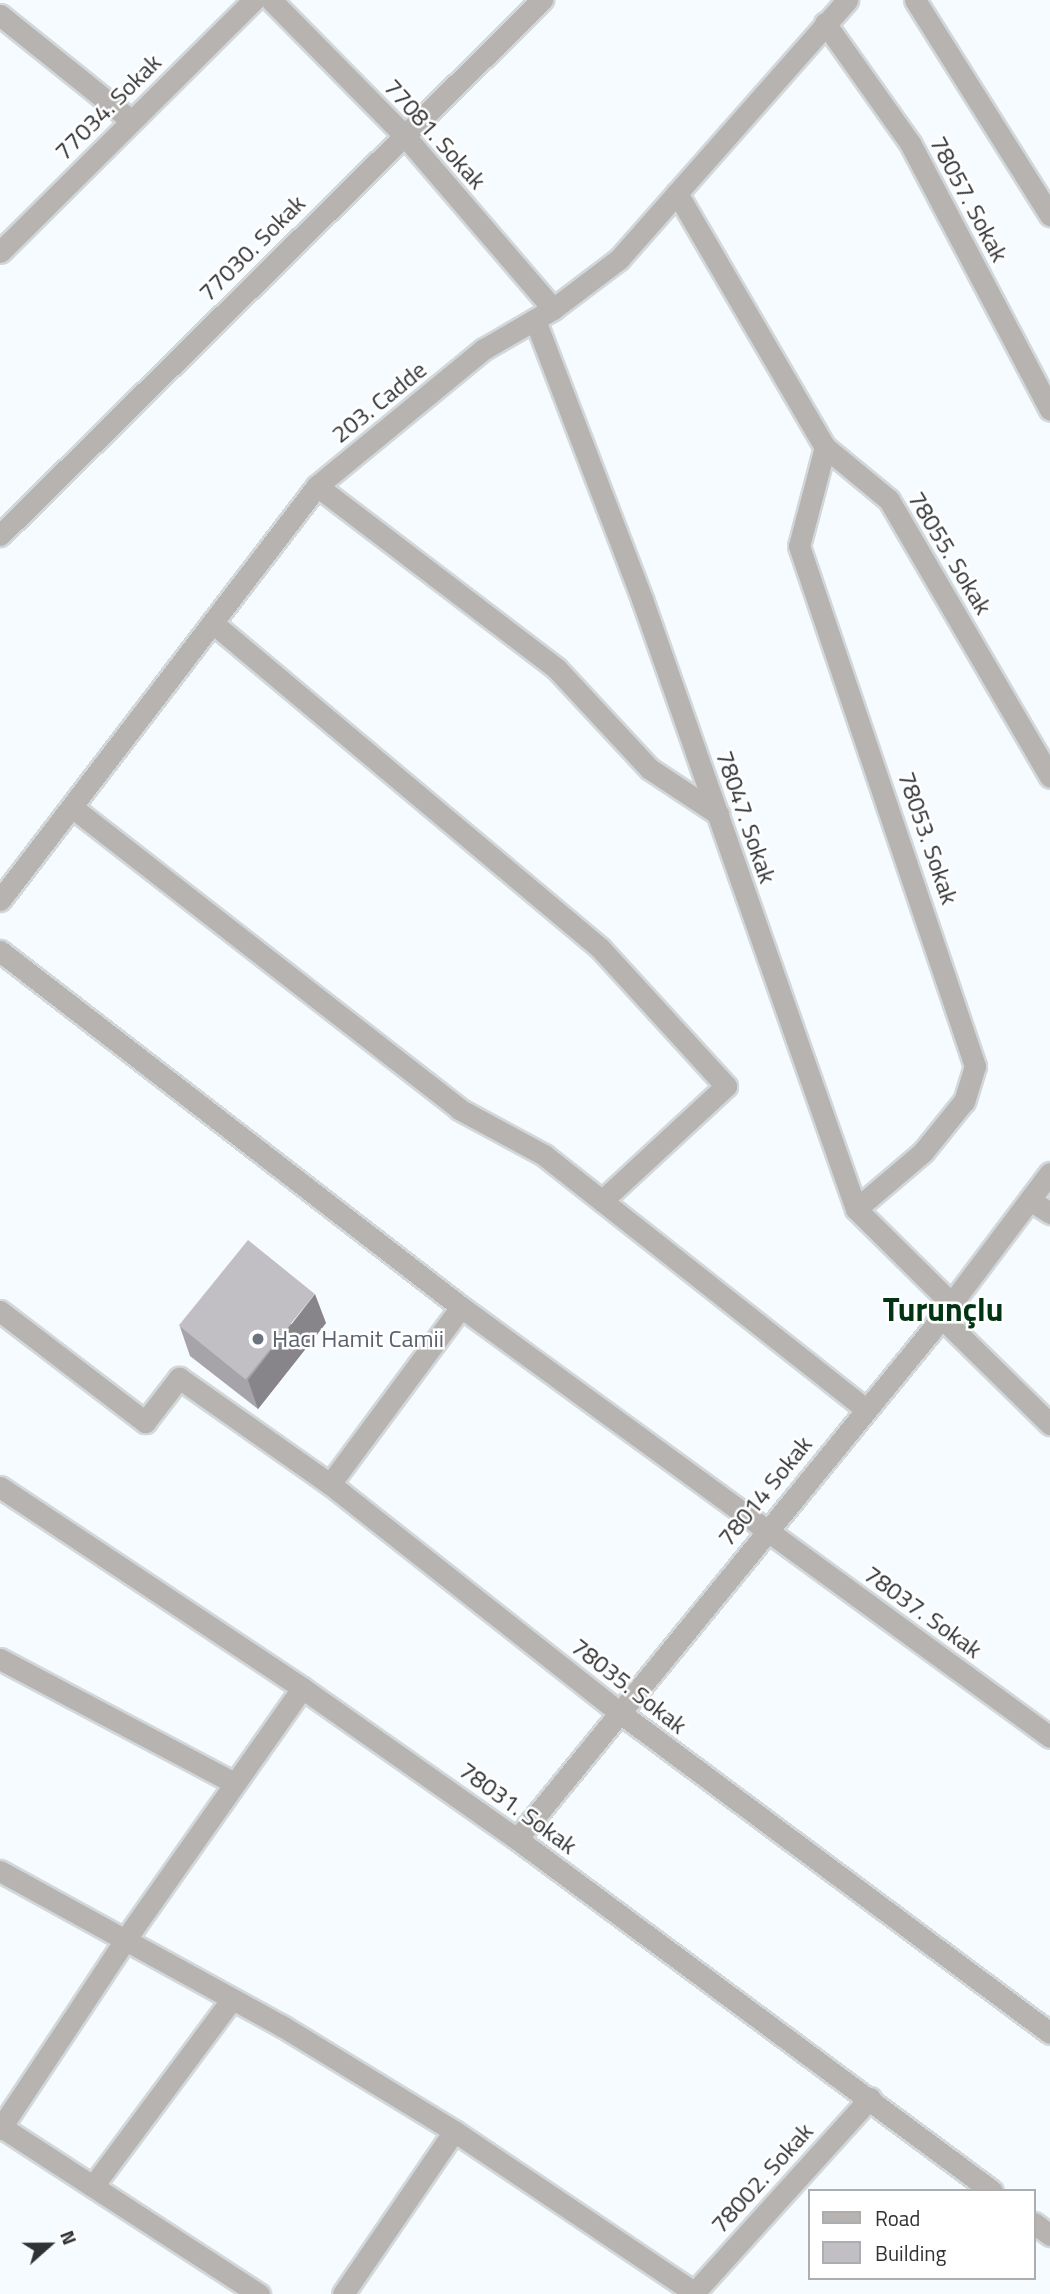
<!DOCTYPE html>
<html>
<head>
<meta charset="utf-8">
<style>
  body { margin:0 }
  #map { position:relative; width:1050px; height:2294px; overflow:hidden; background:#f6fbff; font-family:"Titillium Web",sans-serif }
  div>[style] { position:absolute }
  .roads { filter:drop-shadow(2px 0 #d2d7da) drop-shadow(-2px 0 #d2d7da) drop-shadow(0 2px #d2d7da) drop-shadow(0 -2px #d2d7da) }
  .minor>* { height:21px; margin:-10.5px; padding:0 10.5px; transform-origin:10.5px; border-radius:10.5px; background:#b6b3b1 }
  .wall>* { inset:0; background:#a6a3a9 }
  .shaded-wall>* { inset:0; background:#878589 }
  .building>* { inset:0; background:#c1bec4; transform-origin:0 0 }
  .dots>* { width:19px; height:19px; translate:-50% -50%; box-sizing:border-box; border:4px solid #fff; border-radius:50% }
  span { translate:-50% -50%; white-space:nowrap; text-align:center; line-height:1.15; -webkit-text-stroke:5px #fff; paint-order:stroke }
  .street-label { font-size:24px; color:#303234 }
  .worship-label { font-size:24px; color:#5b616d }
  .left { translate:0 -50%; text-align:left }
  .district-label { font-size:32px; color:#003413; font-weight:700 }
  .legend { position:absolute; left:808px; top:2189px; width:228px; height:91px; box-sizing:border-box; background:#fff; border:2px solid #acadae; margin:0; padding:9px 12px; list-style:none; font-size:21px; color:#303234 }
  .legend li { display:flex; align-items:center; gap:14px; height:35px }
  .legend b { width:35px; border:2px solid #acadae }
  .north { position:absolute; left:14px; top:2210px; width:70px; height:70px; -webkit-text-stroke:5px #fff; paint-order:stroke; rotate:69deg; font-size:19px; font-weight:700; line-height:28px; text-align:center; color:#303234 }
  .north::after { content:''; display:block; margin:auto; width:24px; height:32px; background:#303234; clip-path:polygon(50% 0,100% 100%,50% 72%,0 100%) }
</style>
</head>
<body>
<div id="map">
  <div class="roads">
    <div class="minor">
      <i style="left:271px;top:0;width:190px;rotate:45.4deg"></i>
      <i style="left:404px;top:135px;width:229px;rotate:49.4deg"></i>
      <i style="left:915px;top:0;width:254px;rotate:57.9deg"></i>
      <i style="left:0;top:15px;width:169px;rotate:38.8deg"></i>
      <i style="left:825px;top:23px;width:147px;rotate:54.7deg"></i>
      <i style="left:910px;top:143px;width:301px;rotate:62.3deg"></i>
      <i style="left:677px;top:193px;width:294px;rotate:59.8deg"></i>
      <i style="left:825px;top:447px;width:83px;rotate:39.6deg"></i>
      <i style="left:889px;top:500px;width:320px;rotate:59.8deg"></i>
      <i style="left:0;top:252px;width:358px;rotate:-44.8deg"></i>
      <i style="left:535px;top:320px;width:299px;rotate:69deg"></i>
      <i style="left:642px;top:599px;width:646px;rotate:70.67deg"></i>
      <i style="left:856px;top:1209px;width:134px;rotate:44.7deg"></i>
      <i style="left:825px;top:447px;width:102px;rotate:104.7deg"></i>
      <i style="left:799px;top:546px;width:549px;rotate:71.3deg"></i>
      <i style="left:975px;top:1066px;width:37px;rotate:107deg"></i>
      <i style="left:964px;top:1101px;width:65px;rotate:128.8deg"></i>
      <i style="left:923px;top:1152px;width:88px;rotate:139.6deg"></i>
      <i style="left:317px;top:486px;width:300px;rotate:37.3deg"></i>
      <i style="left:556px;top:668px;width:138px;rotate:47.1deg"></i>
      <i style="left:650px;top:769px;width:82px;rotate:33.5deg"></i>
      <i style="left:0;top:535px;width:762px;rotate:-44.63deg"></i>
      <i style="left:214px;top:624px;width:504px;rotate:40.01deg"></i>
      <i style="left:600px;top:948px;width:187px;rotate:47.6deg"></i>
      <i style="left:726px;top:1086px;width:169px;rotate:137.2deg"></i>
      <i style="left:73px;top:808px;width:489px;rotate:37.9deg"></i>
      <i style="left:459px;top:1109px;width:97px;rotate:28.4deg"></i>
      <i style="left:544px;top:1155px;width:410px;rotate:38.3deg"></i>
      <i style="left:0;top:900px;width:521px;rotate:-52.56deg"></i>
      <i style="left:317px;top:486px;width:216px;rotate:-39.4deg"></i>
      <i style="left:484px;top:349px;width:80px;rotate:-30.1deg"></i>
      <i style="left:553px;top:309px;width:83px;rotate:-37.1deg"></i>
      <i style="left:619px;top:259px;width:345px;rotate:-48.6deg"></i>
      <i style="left:0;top:951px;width:582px;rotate:37.68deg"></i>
      <i style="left:461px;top:1307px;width:729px;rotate:36.13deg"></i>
      <i style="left:1030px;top:1200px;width:24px;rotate:33deg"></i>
      <i style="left:0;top:1311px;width:183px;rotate:37.4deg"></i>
      <i style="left:145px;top:1422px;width:56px;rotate:-52.3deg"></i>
      <i style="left:179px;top:1378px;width:184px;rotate:35.1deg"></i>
      <i style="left:330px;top:1484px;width:368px;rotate:38.3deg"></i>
      <i style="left:619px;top:1712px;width:537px;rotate:36.68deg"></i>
      <i style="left:941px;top:1317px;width:153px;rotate:44.5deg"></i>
      <i style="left:330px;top:1484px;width:220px;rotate:-53.5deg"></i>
      <i style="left:0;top:1487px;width:363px;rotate:33.6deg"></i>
      <i style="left:302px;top:1688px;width:263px;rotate:35.1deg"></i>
      <i style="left:517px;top:1839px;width:591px;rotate:36.54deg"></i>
      <i style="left:0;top:1659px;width:265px;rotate:27.9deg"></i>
      <i style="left:517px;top:1839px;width:654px;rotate:-50.83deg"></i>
      <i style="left:930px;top:1332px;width:199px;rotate:-53deg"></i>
      <i style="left:0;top:1871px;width:322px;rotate:28.8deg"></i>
      <i style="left:282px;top:2026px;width:202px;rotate:31.4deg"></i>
      <i style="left:454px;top:2131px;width:289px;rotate:33.9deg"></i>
      <i style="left:0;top:2126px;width:309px;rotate:33deg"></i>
      <i style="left:0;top:2129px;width:227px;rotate:-56.5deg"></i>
      <i style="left:125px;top:1940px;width:308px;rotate:-54.9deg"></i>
      <i style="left:93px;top:2186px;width:233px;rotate:-53.4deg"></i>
      <i style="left:1034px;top:2223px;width:20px;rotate:37deg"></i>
      <i style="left:343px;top:2294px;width:197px;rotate:-55.7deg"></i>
      <i style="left:693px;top:2294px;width:264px;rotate:-47.9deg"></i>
    </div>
  </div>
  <div class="wall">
    <i style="clip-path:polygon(326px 1323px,258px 1409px,190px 1356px,180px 1327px)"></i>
  </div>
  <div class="shaded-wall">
    <i style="clip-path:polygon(315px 1294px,326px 1323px,258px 1409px,248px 1380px)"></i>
  </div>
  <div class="building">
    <i style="left:248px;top:1240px;width:86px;height:110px;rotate:39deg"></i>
  </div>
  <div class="dots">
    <i style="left:258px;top:1339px;background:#6b7280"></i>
  </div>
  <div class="street-label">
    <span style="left:108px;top:107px;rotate:-45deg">77034. Sokak</span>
    <span style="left:435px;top:134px;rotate:48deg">77081. Sokak</span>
    <span style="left:969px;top:199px;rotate:62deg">78057. Sokak</span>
    <span style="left:252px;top:248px;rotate:-45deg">77030. Sokak</span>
    <span style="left:379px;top:402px;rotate:-39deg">203. Cadde</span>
    <span style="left:950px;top:553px;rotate:59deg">78055. Sokak</span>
    <span style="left:746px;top:817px;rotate:71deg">78047. Sokak</span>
    <span style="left:928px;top:838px;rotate:71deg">78053. Sokak</span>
    <span style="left:765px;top:1491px;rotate:-51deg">78014 Sokak</span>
    <span style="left:923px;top:1612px;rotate:36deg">78037. Sokak</span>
    <span style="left:629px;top:1686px;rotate:38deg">78035. Sokak</span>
    <span style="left:518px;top:1808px;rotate:36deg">78031. Sokak</span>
    <span style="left:762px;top:2178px;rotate:-48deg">78002. Sokak</span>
  </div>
  <div class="worship-label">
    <span class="left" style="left:272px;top:1339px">Hacı Hamit Camii</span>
  </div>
  <div class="district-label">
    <span style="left:943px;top:1309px">Turunçlu</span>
  </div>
  <ul class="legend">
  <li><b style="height:9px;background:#b6b3b1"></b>Road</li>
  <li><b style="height:19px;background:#c1bec4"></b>Building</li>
  </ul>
  <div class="north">N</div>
</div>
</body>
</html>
